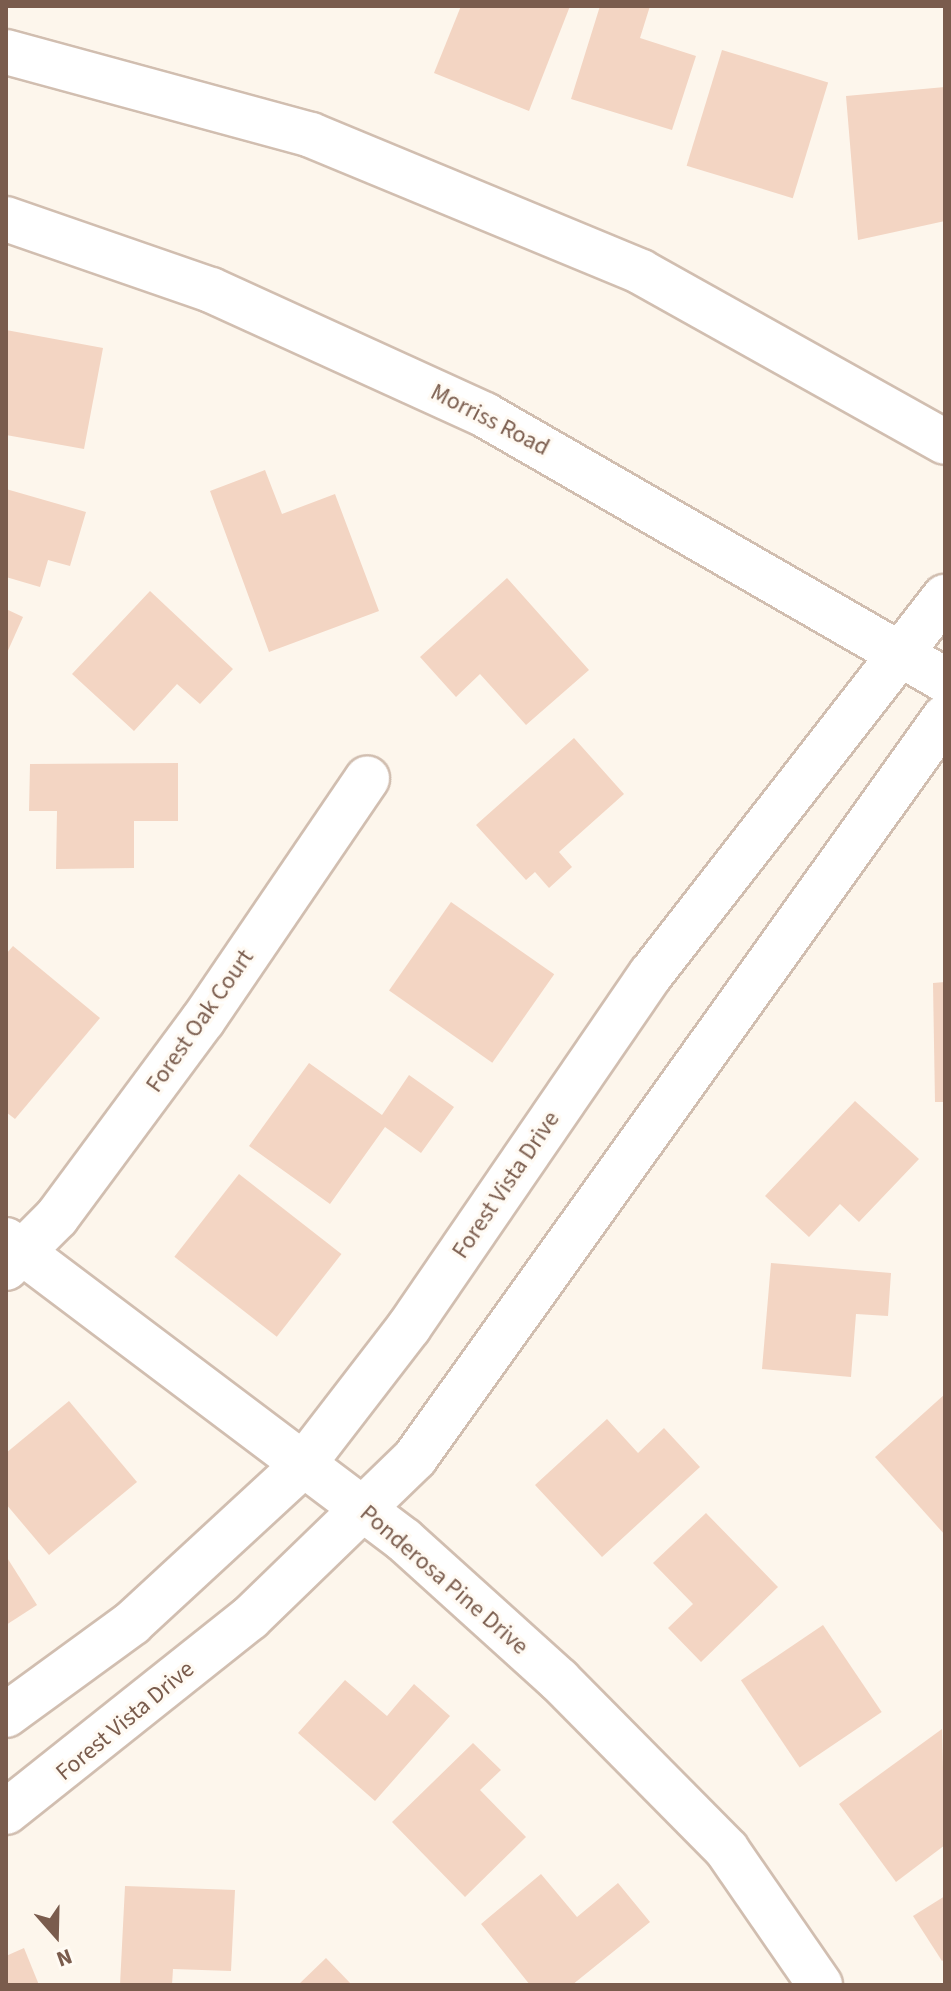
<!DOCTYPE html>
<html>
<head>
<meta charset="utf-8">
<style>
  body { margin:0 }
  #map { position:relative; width:951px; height:1991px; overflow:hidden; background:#fdf6ec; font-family:"Source Sans 3",sans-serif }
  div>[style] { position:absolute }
  .building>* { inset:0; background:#f3d5c3; transform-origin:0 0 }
  .roads { filter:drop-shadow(2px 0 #d1beb0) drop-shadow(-2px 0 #d1beb0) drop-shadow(0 2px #d1beb0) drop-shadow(0 -2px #d1beb0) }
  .street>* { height:44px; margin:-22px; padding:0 22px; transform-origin:22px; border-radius:22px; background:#fff }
  .secondary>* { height:44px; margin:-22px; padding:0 22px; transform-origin:22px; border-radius:22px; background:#fff }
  span { translate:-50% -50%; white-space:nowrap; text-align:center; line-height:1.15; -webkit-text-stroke:6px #fffaf3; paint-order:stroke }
  .street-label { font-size:24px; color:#7a5c4d }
  .frame { position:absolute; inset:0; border:8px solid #7a5c4d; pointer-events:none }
  .north { position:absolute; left:16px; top:1895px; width:80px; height:80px; -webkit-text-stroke:6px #fffaf3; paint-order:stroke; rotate:160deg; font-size:22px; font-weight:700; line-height:32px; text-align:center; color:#7a5c4d }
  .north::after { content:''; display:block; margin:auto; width:28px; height:36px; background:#7a5c4d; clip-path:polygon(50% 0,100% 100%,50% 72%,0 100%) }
</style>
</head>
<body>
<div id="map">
  <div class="building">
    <i style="clip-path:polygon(461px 6px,570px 6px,529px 111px,434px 73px)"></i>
    <i style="clip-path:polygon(600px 6px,650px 6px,640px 38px,696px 56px,672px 130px,571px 99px)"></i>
    <i style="left:722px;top:50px;width:111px;height:121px;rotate:17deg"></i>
    <i style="clip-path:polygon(945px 87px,945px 221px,858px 240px,846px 96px)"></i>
    <i style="clip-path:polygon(6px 330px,103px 348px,84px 449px,6px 435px)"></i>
    <i style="clip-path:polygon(265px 470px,282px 514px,335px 494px,379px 611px,269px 652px,210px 491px)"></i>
    <i style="clip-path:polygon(6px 489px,86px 512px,70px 566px,48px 560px,40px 587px,6px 577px)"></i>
    <i style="clip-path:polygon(507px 578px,589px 670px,526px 725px,480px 674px,456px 697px,420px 657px)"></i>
    <i style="clip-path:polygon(150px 591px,233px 669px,200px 704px,177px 684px,134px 731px,72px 674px)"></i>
    <i style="clip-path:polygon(6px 609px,23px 617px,6px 655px)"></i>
    <i style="clip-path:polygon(574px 738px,624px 794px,559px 852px,572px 867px,549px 888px,535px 872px,526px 880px,476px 825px)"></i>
    <i style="clip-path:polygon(178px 763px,178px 821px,134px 821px,134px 868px,56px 869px,57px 811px,29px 811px,30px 764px)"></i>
    <i style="left:451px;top:902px;width:126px;height:108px;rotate:35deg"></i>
    <i style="clip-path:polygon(13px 946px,100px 1018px,15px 1119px,6px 1112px,6px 954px)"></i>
    <i style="clip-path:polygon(945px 982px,945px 1102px,935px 1102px,933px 983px)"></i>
    <i style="clip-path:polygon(309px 1063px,382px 1115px,409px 1075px,454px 1107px,421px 1153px,385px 1127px,330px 1204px,249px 1146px)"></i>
    <i style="clip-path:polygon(855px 1101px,919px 1159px,859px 1222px,840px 1204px,809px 1237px,765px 1196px)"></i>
    <i style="left:239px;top:1174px;width:130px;height:105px;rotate:38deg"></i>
    <i style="clip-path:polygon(771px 1263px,891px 1273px,888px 1316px,856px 1314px,851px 1377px,762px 1369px)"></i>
    <i style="clip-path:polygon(945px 1394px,945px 1535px,875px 1457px)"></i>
    <i style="clip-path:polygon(69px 1401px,137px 1482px,49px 1555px,6px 1504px,6px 1453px)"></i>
    <i style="clip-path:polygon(607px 1419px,638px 1453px,664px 1428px,700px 1467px,602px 1557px,535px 1485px)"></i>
    <i style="clip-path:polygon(706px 1513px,778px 1587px,701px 1662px,668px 1628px,693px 1604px,653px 1563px)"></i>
    <i style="clip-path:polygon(6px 1556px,37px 1605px,6px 1625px)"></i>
    <i style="left:823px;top:1625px;width:105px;height:99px;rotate:56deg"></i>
    <i style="clip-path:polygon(345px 1680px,387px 1716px,414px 1684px,450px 1716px,375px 1801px,298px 1733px)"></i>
    <i style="clip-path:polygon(942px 1729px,945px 1845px,896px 1882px,839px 1804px)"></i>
    <i style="clip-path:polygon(473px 1743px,501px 1770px,480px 1790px,526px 1837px,465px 1897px,392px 1822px)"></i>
    <i style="clip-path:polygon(541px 1874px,577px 1917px,618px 1883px,650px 1922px,572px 1985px,530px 1985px,481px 1924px)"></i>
    <i style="clip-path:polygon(125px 1886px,235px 1890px,231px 1971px,173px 1969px,172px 1985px,120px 1985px)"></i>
    <i style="clip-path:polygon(945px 1896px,945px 1959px,942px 1961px,913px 1916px)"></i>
    <i style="clip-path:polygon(24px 1948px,39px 1985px,6px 1985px,6px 1956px)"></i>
    <i style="clip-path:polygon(326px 1958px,352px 1985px,298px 1985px)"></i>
  </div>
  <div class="roads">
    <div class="street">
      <i style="left:6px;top:1240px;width:498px;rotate:37deg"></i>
      <i style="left:404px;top:1540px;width:209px;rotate:42.1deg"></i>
      <i style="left:559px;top:1680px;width:239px;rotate:45.3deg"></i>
      <i style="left:727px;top:1850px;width:164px;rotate:55.4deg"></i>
      <i style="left:6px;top:1268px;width:72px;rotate:-45deg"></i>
      <i style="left:57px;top:1217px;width:245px;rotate:-53.5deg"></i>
      <i style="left:203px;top:1020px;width:292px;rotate:-55.8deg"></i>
    </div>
    <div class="secondary">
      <i style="left:6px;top:52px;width:316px;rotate:15.2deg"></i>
      <i style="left:311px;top:135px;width:357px;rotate:22.5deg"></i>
      <i style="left:641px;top:272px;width:348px;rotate:29.2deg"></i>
      <i style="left:6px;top:219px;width:217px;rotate:19.1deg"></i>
      <i style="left:211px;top:290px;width:301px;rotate:24.5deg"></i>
      <i style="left:485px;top:415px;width:531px;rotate:29.95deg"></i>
      <i style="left:6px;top:1715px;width:156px;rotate:-36.1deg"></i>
      <i style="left:132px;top:1623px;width:231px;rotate:-42.7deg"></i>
      <i style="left:302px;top:1466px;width:175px;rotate:-52.4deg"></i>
      <i style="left:409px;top:1327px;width:428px;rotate:-55.6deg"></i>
      <i style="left:651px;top:974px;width:478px;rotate:-52.1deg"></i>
      <i style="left:6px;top:1812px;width:312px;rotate:-38.5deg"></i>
      <i style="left:250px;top:1618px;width:230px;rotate:-44.1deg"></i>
      <i style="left:415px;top:1458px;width:911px;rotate:-54.43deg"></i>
    </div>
  </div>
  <div class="street-label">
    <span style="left:490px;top:420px;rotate:27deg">Morriss Road</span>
    <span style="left:200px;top:1021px;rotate:-55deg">Forest Oak Court</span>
    <span style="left:506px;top:1185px;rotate:-56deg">Forest Vista Drive</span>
    <span style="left:444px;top:1580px;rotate:41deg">Ponderosa Pine Drive</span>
    <span style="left:125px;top:1721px;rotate:-40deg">Forest Vista Drive</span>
  </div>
  <div class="frame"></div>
  <div class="north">N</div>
</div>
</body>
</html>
